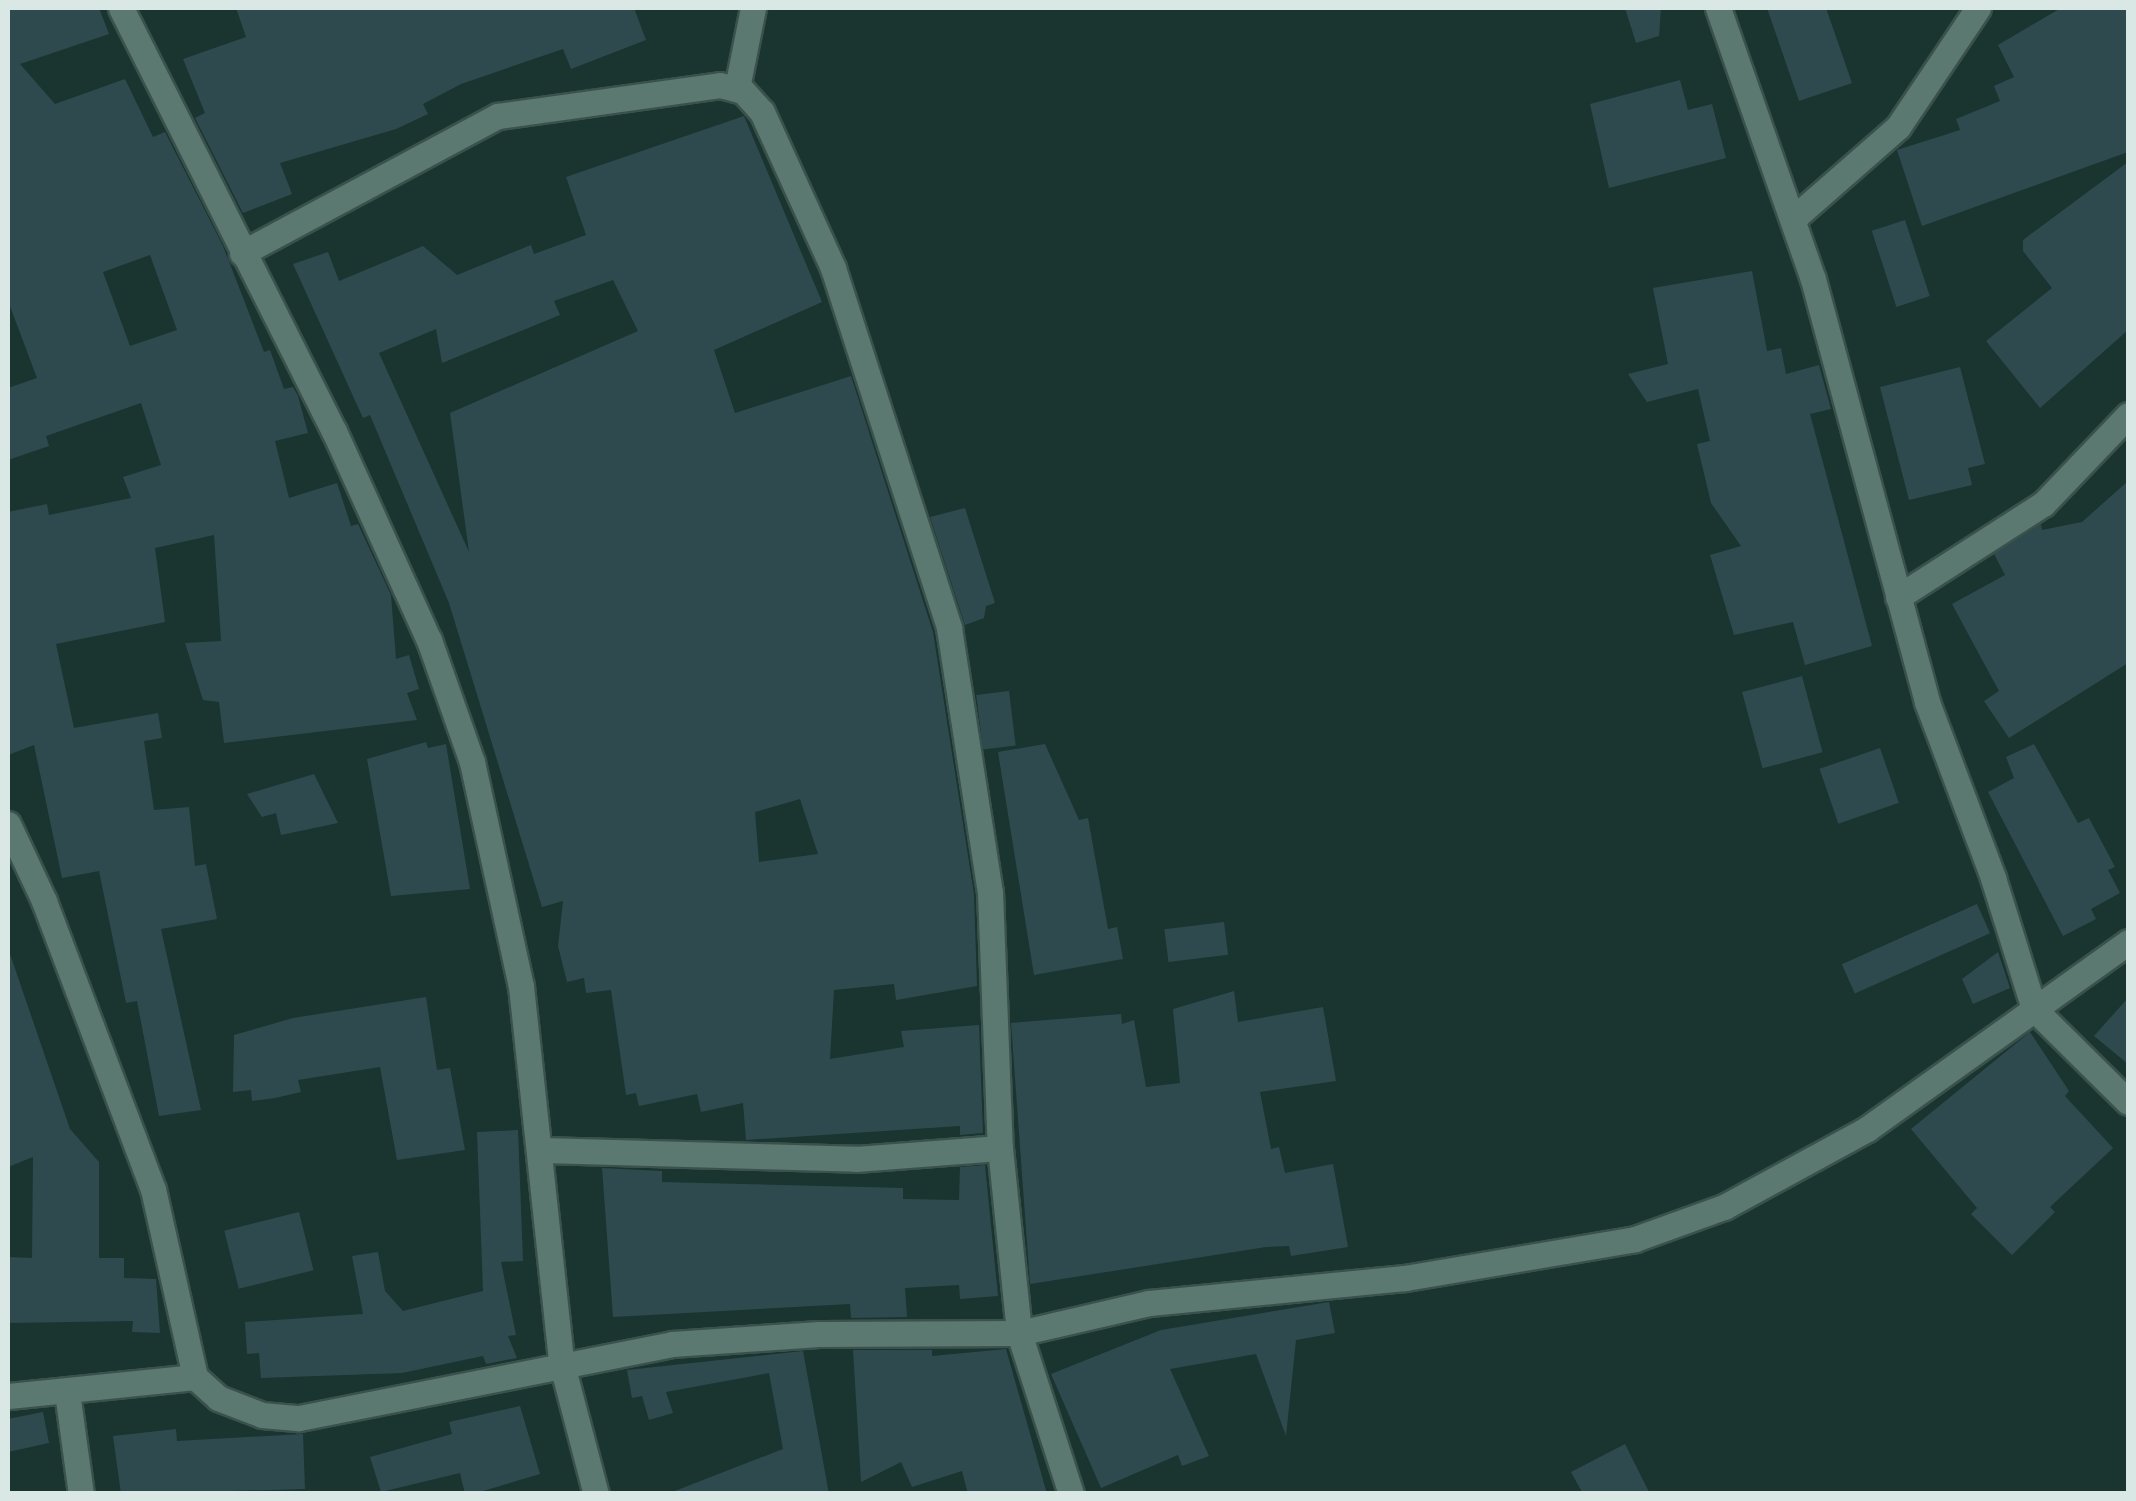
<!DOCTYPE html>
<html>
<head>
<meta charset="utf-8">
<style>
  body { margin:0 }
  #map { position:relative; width:2136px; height:1501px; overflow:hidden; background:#1a342f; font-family:Raleway,sans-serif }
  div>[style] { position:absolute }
  .building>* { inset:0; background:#2e4a4e; transform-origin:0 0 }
  .roads { filter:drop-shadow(2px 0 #3a514c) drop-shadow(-2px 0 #3a514c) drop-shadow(0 2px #3a514c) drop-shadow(0 -2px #3a514c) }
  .minor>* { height:25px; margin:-12.5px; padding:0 12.5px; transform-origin:12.5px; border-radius:12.5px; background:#5b7871 }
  span { translate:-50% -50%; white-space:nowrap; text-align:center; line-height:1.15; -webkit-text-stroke:10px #1a342f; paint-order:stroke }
  .frame { position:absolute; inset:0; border:10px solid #d9e8e4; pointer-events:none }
</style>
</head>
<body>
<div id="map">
  <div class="building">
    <i style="clip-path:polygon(evenodd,8px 8px,99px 8px,109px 34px,20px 64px,55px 104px,125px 79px,153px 137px,165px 132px,223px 246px,264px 352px,270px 350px,284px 389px,293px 387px,298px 396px,308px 433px,275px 441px,289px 498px,337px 483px,351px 526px,358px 524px,391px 595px,396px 659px,409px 655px,419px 689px,407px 693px,417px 720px,224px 743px,219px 702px,203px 700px,185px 643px,221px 641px,214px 535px,155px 548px,165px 622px,56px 644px,74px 728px,158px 713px,162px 738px,144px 741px,154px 810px,189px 807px,195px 866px,206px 864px,217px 919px,161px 929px,201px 1110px,159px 1116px,137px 1001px,126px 1003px,99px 871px,62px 878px,34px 745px,8px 755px,8px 512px,47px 504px,49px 515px,131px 498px,123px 477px,161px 465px,141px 403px,46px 436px,49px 446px,8px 460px,8px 388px,37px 378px,8px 301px,8px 8px,150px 255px,177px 330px,130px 346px,103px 272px,150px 255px)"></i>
    <i style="clip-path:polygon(236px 8px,634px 8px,646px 40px,571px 69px,563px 49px,461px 84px,423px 104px,428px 114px,396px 129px,280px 163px,292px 194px,243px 213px,195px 118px,205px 113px,183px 59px,246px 37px)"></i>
    <i style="clip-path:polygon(1625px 8px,1661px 8px,1659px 36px,1636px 43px)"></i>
    <i style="clip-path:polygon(1767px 8px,1826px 8px,1852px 83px,1799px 101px)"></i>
    <i style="clip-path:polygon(2061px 8px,2128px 8px,2128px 152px,1922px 226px,1897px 150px,1960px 130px,1956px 119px,2000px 101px,1994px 86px,2014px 77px,1998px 45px)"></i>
    <i style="clip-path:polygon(1680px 80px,1688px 110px,1712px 104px,1726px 158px,1609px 188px,1590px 104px)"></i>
    <i style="clip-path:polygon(evenodd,744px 116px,822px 302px,714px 350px,735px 413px,851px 376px,933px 632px,974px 894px,977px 986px,896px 1000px,894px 984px,834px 990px,830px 1059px,904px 1047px,901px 1031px,979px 1025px,983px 1133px,960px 1135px,960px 1126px,746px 1140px,743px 1103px,701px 1112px,697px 1094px,639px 1106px,636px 1093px,626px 1095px,611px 990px,586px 993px,584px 978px,567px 982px,558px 946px,563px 901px,542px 907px,449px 603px,370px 415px,363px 418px,293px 264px,328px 252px,339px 281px,423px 246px,457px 275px,531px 245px,534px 254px,586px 235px,566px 177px,744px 116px,613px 280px,638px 331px,450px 413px,469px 552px,379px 353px,436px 329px,442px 363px,560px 315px,554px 301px,613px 280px,744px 116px,800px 799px,818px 854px,759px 862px,755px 812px,800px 799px)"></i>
    <i style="clip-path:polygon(2128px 162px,2128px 330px,2040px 408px,1986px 341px,2052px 288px,2023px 251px,2023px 240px)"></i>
    <i style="left:1905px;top:220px;width:80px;height:35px;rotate:72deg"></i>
    <i style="clip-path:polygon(1752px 271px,1767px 351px,1781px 348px,1786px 374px,1819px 365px,1831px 409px,1810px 414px,1872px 646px,1805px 665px,1793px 622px,1734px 635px,1710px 555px,1741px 546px,1711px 503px,1697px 444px,1710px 441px,1698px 389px,1647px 402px,1628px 374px,1668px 364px,1653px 288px)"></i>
    <i style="clip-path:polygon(1960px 367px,1985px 464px,1968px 468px,1972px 485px,1909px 500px,1880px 387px)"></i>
    <i style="clip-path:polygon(2128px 481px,2128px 663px,2009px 738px,1984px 701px,1999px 691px,1952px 604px,2005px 575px,1994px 554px,2041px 524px,2042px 530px,2082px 522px)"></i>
    <i style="clip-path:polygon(965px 508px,995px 603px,986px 606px,984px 618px,965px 625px,930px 517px)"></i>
    <i style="left:1802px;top:676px;width:79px;height:62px;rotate:75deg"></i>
    <i style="left:1009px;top:691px;width:55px;height:33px;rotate:83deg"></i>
    <i style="clip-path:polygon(426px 742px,428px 748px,446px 744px,470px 889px,391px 896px,367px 759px)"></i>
    <i style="clip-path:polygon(1045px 744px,1079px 820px,1088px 818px,1108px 929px,1117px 927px,1123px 959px,1034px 975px,998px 752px)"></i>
    <i style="clip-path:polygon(2034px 744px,2078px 823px,2089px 818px,2115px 867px,2108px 870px,2120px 893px,2091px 909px,2096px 919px,2063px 936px,1988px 792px,2014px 778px,2006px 757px)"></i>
    <i style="left:1880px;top:748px;width:58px;height:64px;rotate:71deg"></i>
    <i style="clip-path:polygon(314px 774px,338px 823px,281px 835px,276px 813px,262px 817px,247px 794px)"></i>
    <i style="left:1977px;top:904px;width:32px;height:148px;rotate:66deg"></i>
    <i style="left:1224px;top:922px;width:33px;height:60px;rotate:83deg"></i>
    <i style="clip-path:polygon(1998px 952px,2010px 988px,1973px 1004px,1962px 979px)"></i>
    <i style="clip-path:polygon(10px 954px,70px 1129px,99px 1162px,99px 1258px,124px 1258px,124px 1278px,156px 1279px,160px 1333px,132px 1332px,133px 1321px,8px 1323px,8px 1257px,32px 1258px,33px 1157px,8px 1167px)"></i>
    <i style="clip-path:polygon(1234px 991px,1238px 1022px,1323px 1007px,1336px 1081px,1260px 1092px,1271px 1149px,1279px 1147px,1285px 1173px,1333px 1164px,1348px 1247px,1291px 1256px,1289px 1246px,1266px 1247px,1030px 1284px,1011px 1023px,1121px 1014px,1122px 1024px,1134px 1020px,1146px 1087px,1180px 1083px,1173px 1009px)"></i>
    <i style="clip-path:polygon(426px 997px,437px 1070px,450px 1068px,465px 1150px,397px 1160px,380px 1067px,298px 1080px,301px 1092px,275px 1098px,252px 1101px,251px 1090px,233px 1092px,234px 1035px,293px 1018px)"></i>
    <i style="clip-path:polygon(2128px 998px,2128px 1064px,2094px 1036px)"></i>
    <i style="clip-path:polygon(2030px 1032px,2069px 1091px,2065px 1096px,2113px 1148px,2050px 1207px,2055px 1212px,2012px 1255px,1971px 1214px,1977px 1208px,1911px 1129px)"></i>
    <i style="clip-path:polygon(518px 1130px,523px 1261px,501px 1262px,516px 1335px,508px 1336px,517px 1358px,486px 1364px,483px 1356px,402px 1373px,261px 1378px,259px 1353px,247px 1354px,245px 1322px,363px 1314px,352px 1256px,378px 1252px,385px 1291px,403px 1311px,483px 1291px,477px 1132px)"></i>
    <i style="clip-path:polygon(985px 1165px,998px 1296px,960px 1299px,959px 1285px,905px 1288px,907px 1317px,851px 1318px,850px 1304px,613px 1317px,602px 1168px,662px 1171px,662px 1182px,903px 1188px,903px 1199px,959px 1200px,960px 1167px)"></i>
    <i style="left:299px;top:1212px;width:60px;height:77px;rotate:76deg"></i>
    <i style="clip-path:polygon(1329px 1302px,1335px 1333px,1296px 1340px,1286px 1436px,1256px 1354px,1170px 1369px,1209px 1456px,1182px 1466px,1178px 1455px,1101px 1488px,1051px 1374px,1161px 1330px)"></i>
    <i style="clip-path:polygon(1006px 1349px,1047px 1494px,968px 1494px,962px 1471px,912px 1487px,901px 1462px,861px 1482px,853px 1350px,932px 1350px,932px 1356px)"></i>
    <i style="clip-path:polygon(803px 1351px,829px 1494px,667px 1494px,783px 1449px,769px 1373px,666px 1392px,673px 1413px,649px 1420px,642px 1396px,632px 1398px,627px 1370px)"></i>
    <i style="clip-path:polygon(520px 1406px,540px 1474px,473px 1494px,465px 1494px,460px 1473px,381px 1492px,370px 1457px,452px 1434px,449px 1422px)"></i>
    <i style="clip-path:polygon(43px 1412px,49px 1443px,8px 1452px,8px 1419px)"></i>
    <i style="clip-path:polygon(176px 1429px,177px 1441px,303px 1434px,305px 1489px,121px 1494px,113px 1436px)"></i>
    <i style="clip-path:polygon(1625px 1444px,1650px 1494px,1583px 1494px,1571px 1472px)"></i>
  </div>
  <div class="roads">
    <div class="minor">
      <i style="left:121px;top:8px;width:474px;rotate:63.3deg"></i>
      <i style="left:334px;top:431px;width:230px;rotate:65.6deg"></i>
      <i style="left:429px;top:640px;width:129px;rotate:70.6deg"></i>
      <i style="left:472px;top:762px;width:229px;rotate:77.7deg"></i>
      <i style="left:521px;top:986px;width:377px;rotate:83.9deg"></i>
      <i style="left:561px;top:1361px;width:138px;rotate:75.3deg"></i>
      <i style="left:1718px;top:8px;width:287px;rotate:70.7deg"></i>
      <i style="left:1813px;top:279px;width:438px;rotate:74.9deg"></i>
      <i style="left:1927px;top:702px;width:188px;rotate:69.4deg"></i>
      <i style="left:1993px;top:878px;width:137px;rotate:72.6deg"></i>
      <i style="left:2034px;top:1009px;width:132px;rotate:44.7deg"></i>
      <i style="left:737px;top:88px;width:82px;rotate:-78.7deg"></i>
      <i style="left:1794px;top:218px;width:138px;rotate:-41.2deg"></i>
      <i style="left:1898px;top:127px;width:143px;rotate:-56.1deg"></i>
      <i style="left:242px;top:253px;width:290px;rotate:-28.2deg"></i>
      <i style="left:498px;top:116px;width:224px;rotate:-7.9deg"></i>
      <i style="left:720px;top:85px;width:24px;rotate:15deg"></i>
      <i style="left:743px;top:91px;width:28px;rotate:48deg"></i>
      <i style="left:762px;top:112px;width:171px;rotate:65.5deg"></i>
      <i style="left:833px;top:268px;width:378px;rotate:72.1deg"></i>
      <i style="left:949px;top:628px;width:267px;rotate:81.2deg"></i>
      <i style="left:990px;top:892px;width:256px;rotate:87.8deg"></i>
      <i style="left:1000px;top:1148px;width:186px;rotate:84.1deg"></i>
      <i style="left:1019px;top:1333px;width:169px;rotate:72.1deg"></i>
      <i style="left:1898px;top:597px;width:172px;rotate:-32.7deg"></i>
      <i style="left:2043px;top:504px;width:123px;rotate:-46.3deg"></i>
      <i style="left:8px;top:824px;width:85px;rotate:64.9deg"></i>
      <i style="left:44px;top:901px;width:308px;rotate:69.3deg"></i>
      <i style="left:153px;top:1189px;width:193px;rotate:77.4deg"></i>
      <i style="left:195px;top:1377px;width:31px;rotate:42deg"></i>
      <i style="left:218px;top:1398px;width:47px;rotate:21.1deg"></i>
      <i style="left:262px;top:1415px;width:37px;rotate:5deg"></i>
      <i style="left:299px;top:1418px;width:380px;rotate:-11.2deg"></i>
      <i style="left:672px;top:1344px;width:147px;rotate:-3.9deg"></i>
      <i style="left:819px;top:1334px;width:200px;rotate:-0.3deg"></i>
      <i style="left:1019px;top:1333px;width:133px;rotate:-13deg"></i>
      <i style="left:1149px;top:1303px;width:257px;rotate:-5.6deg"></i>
      <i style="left:1405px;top:1278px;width:233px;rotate:-9.6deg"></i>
      <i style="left:1635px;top:1239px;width:95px;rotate:-19.8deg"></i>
      <i style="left:1724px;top:1207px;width:163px;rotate:-28.6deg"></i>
      <i style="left:1867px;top:1129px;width:321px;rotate:-35.6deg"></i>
      <i style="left:542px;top:1150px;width:314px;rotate:1.6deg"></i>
      <i style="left:856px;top:1159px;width:144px;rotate:-4.4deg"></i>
      <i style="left:67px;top:1392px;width:103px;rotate:82.2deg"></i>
      <i style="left:8px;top:1396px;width:188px;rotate:-5.8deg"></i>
    </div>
  </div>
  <div class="frame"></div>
</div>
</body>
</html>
